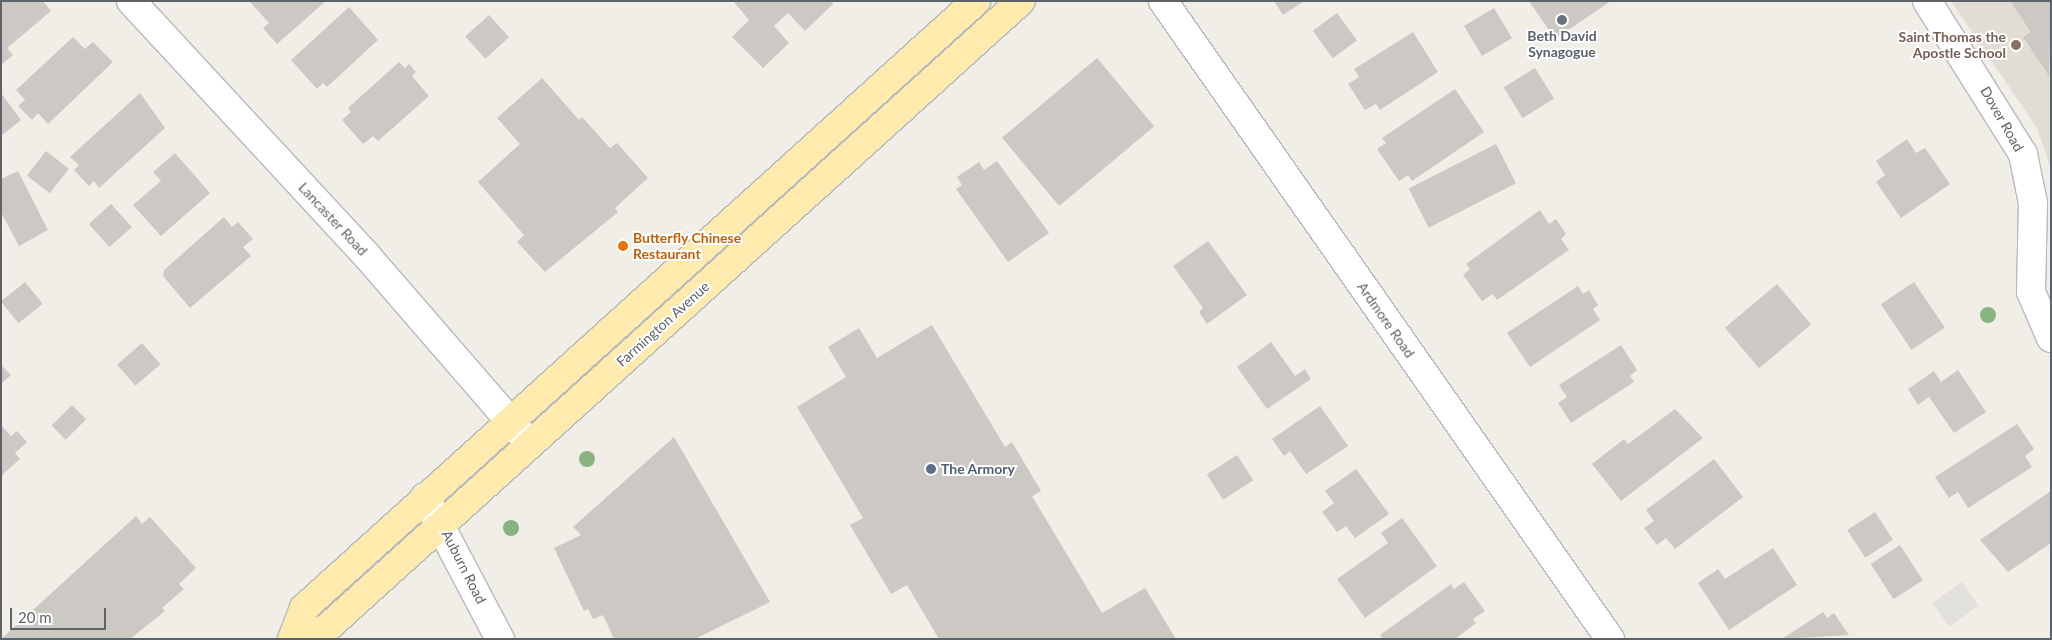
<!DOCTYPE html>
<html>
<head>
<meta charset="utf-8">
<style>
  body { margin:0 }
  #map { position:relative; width:2052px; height:640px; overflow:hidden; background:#f1eee7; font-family:Lato,sans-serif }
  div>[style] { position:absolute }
  .industrial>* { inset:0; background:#e2e0db; transform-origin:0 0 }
  .education>* { inset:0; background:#e1ddd5 }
  .building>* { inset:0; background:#ccc9c4; transform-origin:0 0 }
  .roads { filter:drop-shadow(1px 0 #b7babe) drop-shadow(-1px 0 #b7babe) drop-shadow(0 1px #b7babe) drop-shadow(0 -1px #b7babe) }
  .street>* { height:28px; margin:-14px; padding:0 14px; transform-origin:14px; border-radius:14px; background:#fff }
  .primary>* { height:28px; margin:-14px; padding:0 14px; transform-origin:14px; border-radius:14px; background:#ffebae }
  .trees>* { width:16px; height:16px; margin:-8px; border-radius:50%; background:#89b482 }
  .dots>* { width:14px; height:14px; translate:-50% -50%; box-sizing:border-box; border:2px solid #fff; border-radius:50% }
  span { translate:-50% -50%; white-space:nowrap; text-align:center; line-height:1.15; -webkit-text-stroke:4px #fff; paint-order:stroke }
  .worship-label { font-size:14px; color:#5b616d; font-weight:700 }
  .education-label { font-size:14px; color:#785e54; font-weight:700 }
  .right { translate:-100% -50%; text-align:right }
  .street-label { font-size:14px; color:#5e6368 }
  .food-label { font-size:14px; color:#c56008; font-weight:700 }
  .left { translate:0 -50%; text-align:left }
  .service-label { font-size:14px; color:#4e5e75; font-weight:700 }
  .frame { position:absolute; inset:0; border:2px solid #5e6368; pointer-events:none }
  .scale { position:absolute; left:10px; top:608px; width:96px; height:22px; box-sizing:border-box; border:2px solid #5e6368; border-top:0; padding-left:6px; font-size:15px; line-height:18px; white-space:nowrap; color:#5e6368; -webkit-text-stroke:4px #fff; paint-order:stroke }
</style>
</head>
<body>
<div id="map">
  <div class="industrial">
    <i style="left:1962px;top:582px;width:29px;height:36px;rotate:55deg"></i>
  </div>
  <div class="education">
    <i style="clip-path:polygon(1951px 1px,2051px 1px,2050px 166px,2037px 128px)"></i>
  </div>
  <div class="building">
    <i style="clip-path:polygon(1px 1px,43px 1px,51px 11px,7px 48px,13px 55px,1px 65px)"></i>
    <i style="clip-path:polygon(249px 1px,326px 1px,277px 44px,263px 28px,269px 23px)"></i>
    <i style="clip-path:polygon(733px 1px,832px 1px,833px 4px,805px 31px,788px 13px,774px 26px,789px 43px,763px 68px,732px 37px,749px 20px)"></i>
    <i style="clip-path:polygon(1274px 1px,1304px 1px,1283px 15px)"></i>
    <i style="clip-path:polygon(1529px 1px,1611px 1px,1555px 39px)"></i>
    <i style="clip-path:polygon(2010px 1px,2051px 1px,2049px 76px,2023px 37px,2031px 32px)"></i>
    <i style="clip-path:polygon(349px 7px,378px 40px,327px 87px,323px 83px,317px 89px,291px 60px)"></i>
    <i style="left:1494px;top:8px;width:35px;height:35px;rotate:59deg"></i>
    <i style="left:1337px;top:13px;width:34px;height:30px;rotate:54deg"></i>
    <i style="left:489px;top:15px;width:30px;height:32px;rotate:48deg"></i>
    <i style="clip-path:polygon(1413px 32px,1438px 72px,1380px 110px,1376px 104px,1365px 110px,1348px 84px,1359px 77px,1354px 69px)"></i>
    <i style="clip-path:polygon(73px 37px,85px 49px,93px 42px,113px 62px,48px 124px,38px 113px,32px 120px,18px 106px,25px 100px,16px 90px)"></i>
    <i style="left:1097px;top:58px;width:89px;height:124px;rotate:50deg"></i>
    <i style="clip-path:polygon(399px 62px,405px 68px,409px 64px,416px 72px,412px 76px,429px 96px,378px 141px,373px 136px,363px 144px,342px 120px,351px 112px,348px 108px)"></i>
    <i style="left:1535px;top:68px;width:36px;height:37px;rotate:58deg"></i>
    <i style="clip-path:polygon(542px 78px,579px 120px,582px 117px,610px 148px,617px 143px,648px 178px,615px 208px,618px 212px,545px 272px,517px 242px,524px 235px,478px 182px,520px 144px,497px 118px)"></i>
    <i style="clip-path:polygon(1455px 89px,1484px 132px,1412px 181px,1408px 175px,1399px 181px,1377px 149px,1386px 143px,1382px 138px)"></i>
    <i style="clip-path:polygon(1px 93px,21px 120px,1px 136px)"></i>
    <i style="clip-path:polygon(140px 93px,165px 128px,99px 188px,94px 181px,89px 186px,74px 170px,79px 165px,70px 157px)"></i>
    <i style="clip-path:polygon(1907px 139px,1916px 153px,1925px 148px,1950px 184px,1901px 218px,1876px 182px,1885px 175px,1876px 161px)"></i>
    <i style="left:1496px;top:144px;width:44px;height:98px;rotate:63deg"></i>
    <i style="left:46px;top:151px;width:29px;height:31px;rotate:38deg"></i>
    <i style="clip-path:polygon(175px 153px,210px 193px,161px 236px,133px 205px,161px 181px,153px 172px)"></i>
    <i style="clip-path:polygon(997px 161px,1049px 233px,1008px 262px,956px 189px,962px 185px,957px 177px,979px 162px,984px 170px)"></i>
    <i style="clip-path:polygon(18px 171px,48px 230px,19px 246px,1px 212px,1px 179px)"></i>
    <i style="left:111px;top:204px;width:31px;height:30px;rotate:48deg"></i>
    <i style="clip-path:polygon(1540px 210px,1549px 224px,1556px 219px,1566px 234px,1561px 239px,1569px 250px,1497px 300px,1493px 294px,1482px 301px,1463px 275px,1470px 269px,1466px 264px)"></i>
    <i style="clip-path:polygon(224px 217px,232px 227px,238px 222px,253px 239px,243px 247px,251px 256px,190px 308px,163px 276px,164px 270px)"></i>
    <i style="clip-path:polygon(1208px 241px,1247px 295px,1207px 324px,1199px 312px,1203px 308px,1173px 266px)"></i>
    <i style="left:25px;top:282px;width:28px;height:31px;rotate:51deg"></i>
    <i style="left:1914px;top:282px;width:55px;height:40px;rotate:56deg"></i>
    <i style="left:1777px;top:284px;width:53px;height:68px;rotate:50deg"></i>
    <i style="clip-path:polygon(1578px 286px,1583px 294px,1589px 290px,1598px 305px,1593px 309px,1600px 320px,1530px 367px,1507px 333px)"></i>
    <i style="clip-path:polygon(932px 325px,1005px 447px,1012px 442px,1041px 491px,1032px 496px,1102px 613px,1145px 588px,1176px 639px,939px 639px,907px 585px,891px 594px,850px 525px,863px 518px,797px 407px,846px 377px,828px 347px,859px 328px,877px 358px)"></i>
    <i style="clip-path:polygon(1271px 342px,1295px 376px,1305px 369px,1311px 379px,1267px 409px,1237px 367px)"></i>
    <i style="left:142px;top:343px;width:28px;height:33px;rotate:49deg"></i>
    <i style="clip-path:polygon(1621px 345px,1637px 370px,1630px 376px,1634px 382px,1571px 423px,1558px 403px,1567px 397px,1559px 385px)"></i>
    <i style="clip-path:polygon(1px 365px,11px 375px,1px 384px)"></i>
    <i style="clip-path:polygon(1958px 370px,1986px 412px,1954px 433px,1929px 397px,1918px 405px,1908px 389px,1934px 371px,1941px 382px)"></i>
    <i style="left:72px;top:405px;width:20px;height:29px;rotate:45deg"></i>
    <i style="clip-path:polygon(1320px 406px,1348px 446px,1306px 474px,1290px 451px,1284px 456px,1272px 439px)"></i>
    <i style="clip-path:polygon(1675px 409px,1703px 438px,1621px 501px,1592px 464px,1624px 439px,1628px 444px)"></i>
    <i style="clip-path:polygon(2017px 424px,2034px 449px,2025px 456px,2032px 467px,1968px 508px,1958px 492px,1949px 498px,1935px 477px)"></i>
    <i style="clip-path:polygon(1px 425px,11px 436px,17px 431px,27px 442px,15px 453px,20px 459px,3px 474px,1px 483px)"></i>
    <i style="clip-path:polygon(674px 437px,770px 602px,695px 639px,614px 639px,603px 615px,593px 619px,588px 609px,584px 611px,554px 548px,581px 535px,573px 527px)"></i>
    <i style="left:1237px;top:455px;width:30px;height:36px;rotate:57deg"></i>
    <i style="clip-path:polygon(1714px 459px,1743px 497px,1675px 549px,1666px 538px,1657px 545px,1644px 528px,1654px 521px,1646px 510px)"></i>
    <i style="clip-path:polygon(1356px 469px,1389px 514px,1355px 538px,1346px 526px,1337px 532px,1322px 512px,1334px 503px,1325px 491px)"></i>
    <i style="clip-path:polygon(2051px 491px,2051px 543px,2008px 572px,1980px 540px)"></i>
    <i style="left:1875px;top:512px;width:33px;height:33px;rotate:57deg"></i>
    <i style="clip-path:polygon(136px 516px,142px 524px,150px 517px,196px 568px,179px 584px,184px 589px,162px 608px,165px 611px,130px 639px,1px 639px)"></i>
    <i style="clip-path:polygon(1402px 518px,1437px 566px,1365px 618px,1337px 579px,1388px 543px,1381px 533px)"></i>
    <i style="left:1900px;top:545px;width:42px;height:35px;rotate:57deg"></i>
    <i style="clip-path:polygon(1773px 548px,1797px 585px,1729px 630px,1698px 583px,1718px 569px,1725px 579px)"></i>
    <i style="clip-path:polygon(1464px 582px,1485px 611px,1473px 619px,1476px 623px,1455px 639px,1383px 639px,1380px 635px,1451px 584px,1454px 589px)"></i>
    <i style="clip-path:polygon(1823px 612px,1827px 618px,1834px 613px,1849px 635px,1782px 639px)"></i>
  </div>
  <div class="roads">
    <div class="street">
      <i style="left:131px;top:1px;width:347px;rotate:47.2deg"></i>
      <i style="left:367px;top:256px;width:247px;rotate:49.1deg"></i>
      <i style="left:1163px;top:1px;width:779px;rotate:54.98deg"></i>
      <i style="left:1927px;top:1px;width:181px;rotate:57.9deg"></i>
      <i style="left:2023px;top:154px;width:50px;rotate:78.5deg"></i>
      <i style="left:2033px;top:203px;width:89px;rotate:91.3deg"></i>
      <i style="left:2031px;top:292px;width:50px;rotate:66.5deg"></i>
      <i style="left:425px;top:497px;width:161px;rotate:62.2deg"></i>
    </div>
    <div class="primary">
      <i style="left:292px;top:639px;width:33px;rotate:-69deg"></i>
      <i style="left:304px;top:608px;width:906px;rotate:-42.09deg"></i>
      <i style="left:301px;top:639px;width:28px;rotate:-23deg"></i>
      <i style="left:327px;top:628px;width:935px;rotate:-42.1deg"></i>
    </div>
  </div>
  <div class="trees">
    <i style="left:1988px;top:315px"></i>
    <i style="left:587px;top:459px"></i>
    <i style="left:511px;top:528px"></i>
  </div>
  <div class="dots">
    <i style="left:1562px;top:20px;background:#6b7280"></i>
    <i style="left:2016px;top:45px;background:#8d6e63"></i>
    <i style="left:623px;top:246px;background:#e8710a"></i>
    <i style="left:931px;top:469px;background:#5c6f8a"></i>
  </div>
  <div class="worship-label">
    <span style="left:1562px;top:44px">Beth David<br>Synagogue</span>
  </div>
  <div class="education-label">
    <span class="right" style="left:2006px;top:45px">Saint Thomas the<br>Apostle School</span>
  </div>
  <div class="street-label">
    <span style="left:2002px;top:119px;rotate:60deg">Dover Road</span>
    <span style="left:333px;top:219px;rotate:47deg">Lancaster Road</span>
    <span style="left:1386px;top:320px;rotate:55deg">Ardmore Road</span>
    <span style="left:663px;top:324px;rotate:-42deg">Farmington Avenue</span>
    <span style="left:464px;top:567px;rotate:63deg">Auburn Road</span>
  </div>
  <div class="food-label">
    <span class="left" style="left:633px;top:246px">Butterfly Chinese<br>Restaurant</span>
  </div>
  <div class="service-label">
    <span class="left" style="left:941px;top:469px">The Armory</span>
  </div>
  <div class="frame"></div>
  <div class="scale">20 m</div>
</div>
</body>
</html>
